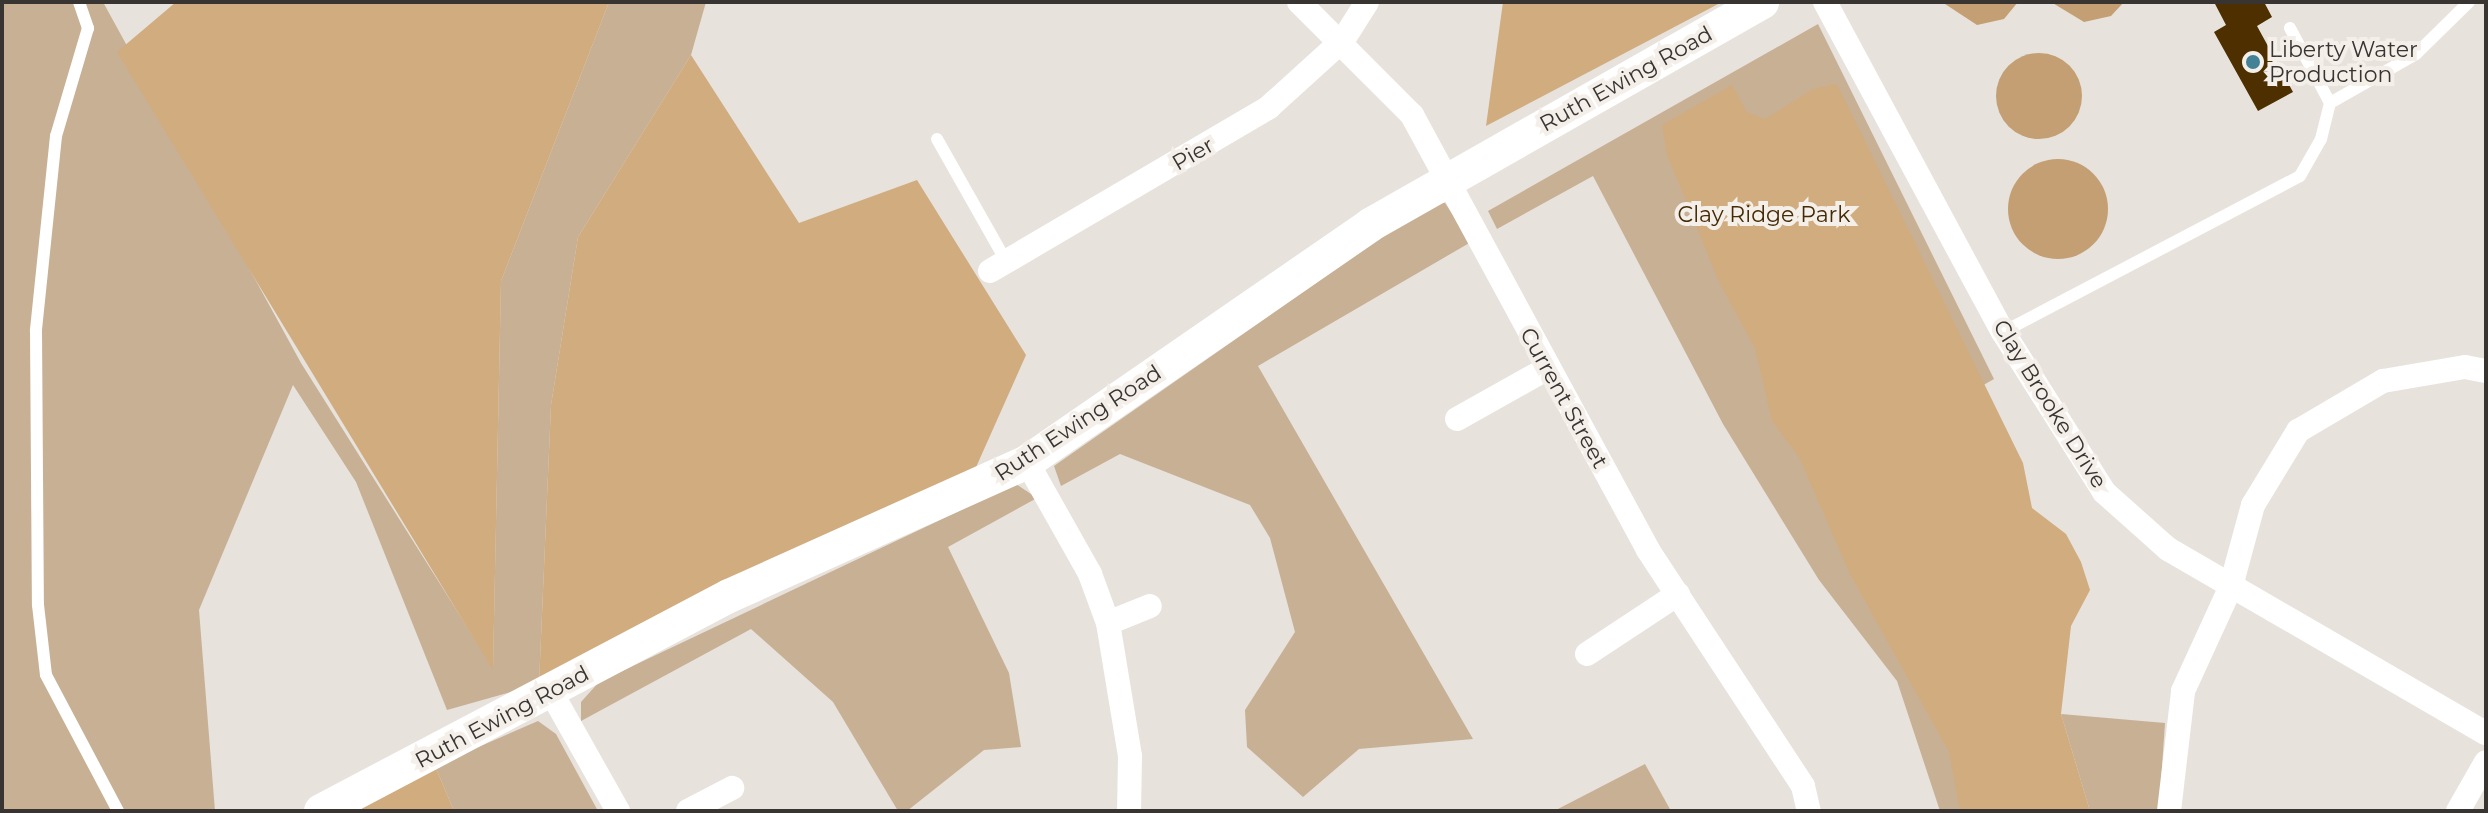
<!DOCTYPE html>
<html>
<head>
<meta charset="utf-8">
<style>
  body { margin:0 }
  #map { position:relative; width:2488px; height:813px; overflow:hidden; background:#e7e2dc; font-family:Montserrat,sans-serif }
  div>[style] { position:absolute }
  .green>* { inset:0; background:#c8b094 }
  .forest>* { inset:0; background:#d0ac7f }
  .water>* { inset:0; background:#c39f73 }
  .round { border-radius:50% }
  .building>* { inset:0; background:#4d2f00 }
  .lane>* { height:12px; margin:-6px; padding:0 6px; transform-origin:6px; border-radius:6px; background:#fff }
  .street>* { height:24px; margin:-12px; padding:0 12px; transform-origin:12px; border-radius:12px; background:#fff }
  .secondary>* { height:34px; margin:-17px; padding:0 17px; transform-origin:17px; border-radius:17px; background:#fff }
  .dots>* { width:22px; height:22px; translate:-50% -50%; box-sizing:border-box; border:4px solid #f5efe9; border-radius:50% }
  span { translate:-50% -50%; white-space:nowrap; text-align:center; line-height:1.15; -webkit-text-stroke:8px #f5efe9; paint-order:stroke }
  .poi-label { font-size:22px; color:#373432 }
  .left { translate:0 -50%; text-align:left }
  .street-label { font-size:22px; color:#373432 }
  .park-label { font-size:22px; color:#442b05 }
  .frame { position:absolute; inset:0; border:4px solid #373432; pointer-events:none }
</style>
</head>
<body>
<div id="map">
  <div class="green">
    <i style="clip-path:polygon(2px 2px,103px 2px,301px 363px,493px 668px,501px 281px,609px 2px,706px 2px,691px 55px,578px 237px,551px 405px,539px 684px,447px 710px,356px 482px,293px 385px,199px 610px,215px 811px,2px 811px)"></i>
    <i style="clip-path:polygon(1818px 24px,1994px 379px,1866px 452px,1996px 811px,1940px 811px,1897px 681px,1819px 580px,1723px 424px,1593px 176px,1497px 229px,1488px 211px)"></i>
    <i style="clip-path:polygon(1432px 202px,1445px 203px,1471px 242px,1258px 366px,1473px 739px,1359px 749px,1303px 797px,1247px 747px,1245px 710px,1295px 632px,1270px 538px,1250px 505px,1120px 454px,1061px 486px,1054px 466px)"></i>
    <i style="clip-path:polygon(1016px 484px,1037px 498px,948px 547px,1009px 673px,1021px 747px,984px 750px,907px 811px,898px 811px,833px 702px,751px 629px,581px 721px,581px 702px,599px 682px)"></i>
    <i style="clip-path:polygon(2061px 714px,2165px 723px,2159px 811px,2090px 811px)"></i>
    <i style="clip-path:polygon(538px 721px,556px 734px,598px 811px,454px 811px,435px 766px)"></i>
    <i style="clip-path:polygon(1645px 764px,1671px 811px,1554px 811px)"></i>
  </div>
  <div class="forest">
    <i style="clip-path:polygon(176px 2px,609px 2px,501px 281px,493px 670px,117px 52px)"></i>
    <i style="clip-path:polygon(1503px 2px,1722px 2px,1486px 126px)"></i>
    <i style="clip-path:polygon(691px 55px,799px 223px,917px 180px,1026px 355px,973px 474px,539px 684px,551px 405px,578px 237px)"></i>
    <i style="clip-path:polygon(1837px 84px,2023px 463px,2032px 508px,2066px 534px,2081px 562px,2090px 590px,2071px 626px,2061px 714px,2090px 811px,1960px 811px,1949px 752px,1850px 574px,1799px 457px,1772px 421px,1755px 348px,1720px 284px,1667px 155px,1662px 125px,1732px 85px,1747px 112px,1765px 119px,1813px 89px)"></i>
    <i style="clip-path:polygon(435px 766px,454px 811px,357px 811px)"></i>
  </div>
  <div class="water">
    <i style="clip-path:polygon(1942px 2px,2018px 2px,2004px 19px,1977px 25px)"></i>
    <i style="clip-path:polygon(2051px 2px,2124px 2px,2111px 16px,2084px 22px)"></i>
    <i class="round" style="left:1996px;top:53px;width:86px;height:86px"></i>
    <i class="round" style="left:2008px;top:159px;width:100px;height:100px"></i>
  </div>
  <div class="building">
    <i style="clip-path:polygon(2214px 2px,2264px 2px,2272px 17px,2257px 26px,2293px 92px,2258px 111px,2214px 32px,2226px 25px)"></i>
  </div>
  <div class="lane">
    <i style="left:79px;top:2px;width:28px;rotate:71deg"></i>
    <i style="left:88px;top:28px;width:113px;rotate:106.5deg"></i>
    <i style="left:56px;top:136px;width:196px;rotate:95.9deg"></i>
    <i style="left:36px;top:331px;width:274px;rotate:89.6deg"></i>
    <i style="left:38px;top:605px;width:70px;rotate:83.5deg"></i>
    <i style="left:46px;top:675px;width:154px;rotate:62.1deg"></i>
    <i style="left:2330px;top:103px;width:99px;rotate:-29.7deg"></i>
    <i style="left:2416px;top:54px;width:74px;rotate:-44.5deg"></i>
    <i style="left:937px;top:139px;width:140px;rotate:60.5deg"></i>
    <i style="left:2003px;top:332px;width:335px;rotate:-27.7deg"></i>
    <i style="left:2300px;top:176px;width:43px;rotate:-60.4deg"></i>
    <i style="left:2321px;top:139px;width:37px;rotate:-76deg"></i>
    <i style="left:2330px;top:103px;width:85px;rotate:-118.1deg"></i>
  </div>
  <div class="street">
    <i style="left:1299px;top:2px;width:160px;rotate:45deg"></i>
    <i style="left:1412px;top:115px;width:495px;rotate:61.5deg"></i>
    <i style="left:1648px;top:550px;width:282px;rotate:56.7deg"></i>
    <i style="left:1803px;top:786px;width:26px;rotate:77deg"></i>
    <i style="left:1825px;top:2px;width:375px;rotate:61.7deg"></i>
    <i style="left:2003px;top:332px;width:189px;rotate:57.7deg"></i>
    <i style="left:2104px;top:492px;width:86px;rotate:41.7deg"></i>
    <i style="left:2168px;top:549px;width:367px;rotate:30.1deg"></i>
    <i style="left:990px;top:271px;width:324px;rotate:-30.4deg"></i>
    <i style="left:1269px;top:107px;width:100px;rotate:-42.2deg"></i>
    <i style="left:1343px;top:40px;width:45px;rotate:-57.7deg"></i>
    <i style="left:1457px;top:419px;width:104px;rotate:-29.3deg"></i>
    <i style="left:1027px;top:462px;width:129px;rotate:60.6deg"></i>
    <i style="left:1090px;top:574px;width:52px;rotate:69.8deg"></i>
    <i style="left:1108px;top:623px;width:135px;rotate:80.6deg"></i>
    <i style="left:1130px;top:756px;width:55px;rotate:91deg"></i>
    <i style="left:1108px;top:623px;width:45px;rotate:-22deg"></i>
    <i style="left:1587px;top:654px;width:109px;rotate:-33.4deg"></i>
    <i style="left:551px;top:692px;width:137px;rotate:60.6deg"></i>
    <i style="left:688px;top:811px;width:50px;rotate:-27.6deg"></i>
    <i style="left:2169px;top:811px;width:121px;rotate:-83.3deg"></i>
    <i style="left:2183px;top:691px;width:115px;rotate:-65.4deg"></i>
    <i style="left:2231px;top:586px;width:84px;rotate:-74.8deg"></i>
    <i style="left:2253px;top:505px;width:87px;rotate:-58.7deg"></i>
    <i style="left:2298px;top:431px;width:99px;rotate:-30.5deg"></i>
    <i style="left:2383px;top:381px;width:83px;rotate:-9.7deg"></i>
    <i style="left:2465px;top:367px;width:21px;rotate:11deg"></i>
    <i style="left:2458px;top:811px;width:56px;rotate:-60.3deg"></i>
  </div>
  <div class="secondary">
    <i style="left:321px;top:811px;width:461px;rotate:-27.8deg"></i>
    <i style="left:729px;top:596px;width:327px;rotate:-24.2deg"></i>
    <i style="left:1027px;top:462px;width:417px;rotate:-34.6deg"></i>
    <i style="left:1370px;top:225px;width:451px;rotate:-29.6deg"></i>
  </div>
  <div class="dots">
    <i style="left:2253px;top:62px;background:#428196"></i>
  </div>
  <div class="poi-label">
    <span class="left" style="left:2269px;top:62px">Liberty Water<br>Production</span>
  </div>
  <div class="street-label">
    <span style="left:1626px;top:79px;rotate:-29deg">Ruth Ewing Road</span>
    <span style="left:1193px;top:154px;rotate:-30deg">Pier</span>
    <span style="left:1564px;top:398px;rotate:61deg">Current Street</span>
    <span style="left:2050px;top:404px;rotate:58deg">Clay Brooke Drive</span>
    <span style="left:1078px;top:423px;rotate:-33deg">Ruth Ewing Road</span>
    <span style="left:502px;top:717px;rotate:-28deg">Ruth Ewing Road</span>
  </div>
  <div class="park-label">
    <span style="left:1764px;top:215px">Clay Ridge Park</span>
  </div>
  <div class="frame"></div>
</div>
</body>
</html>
